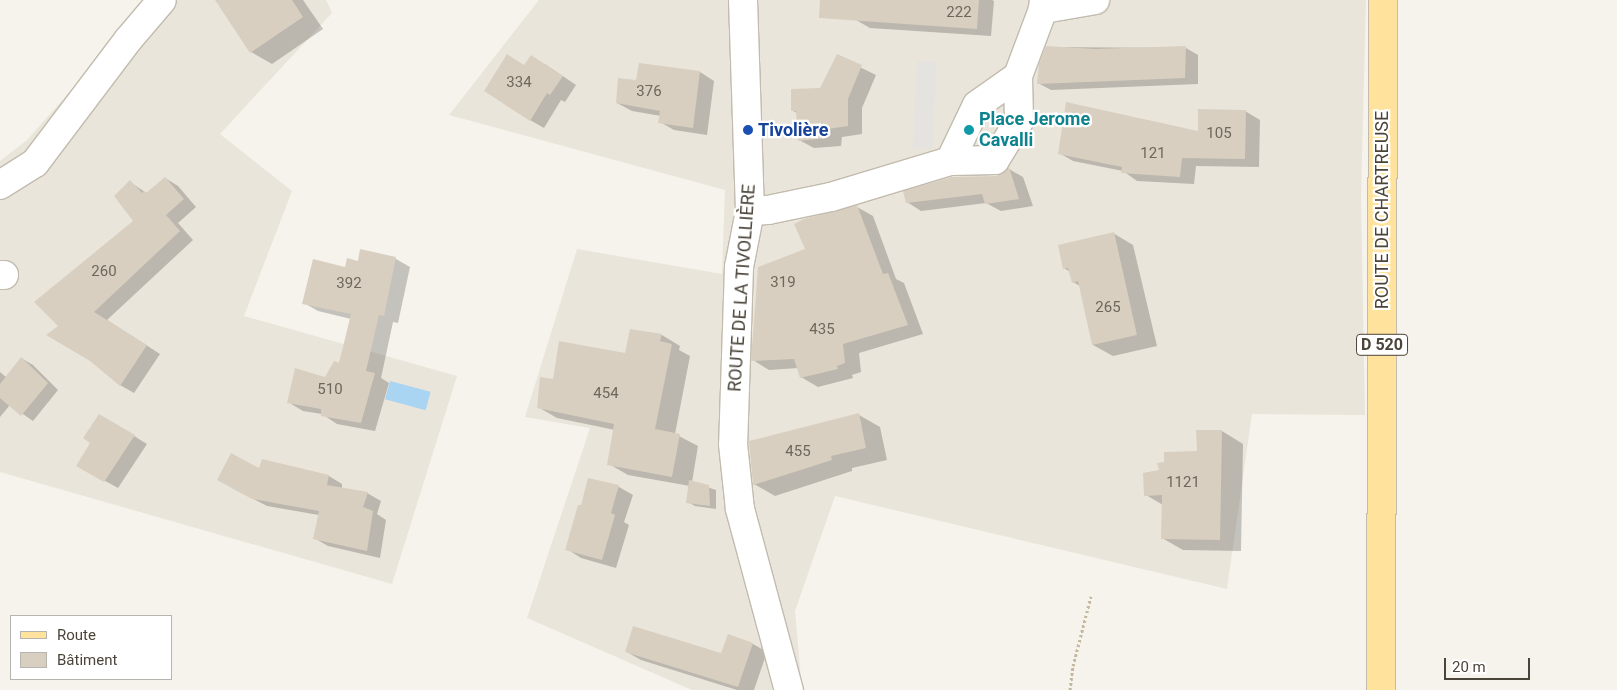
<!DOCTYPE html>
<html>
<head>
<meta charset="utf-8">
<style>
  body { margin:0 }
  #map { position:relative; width:1617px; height:690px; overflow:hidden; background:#f6f3ec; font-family:Roboto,sans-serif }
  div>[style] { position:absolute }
  .residential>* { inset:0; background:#eae5da }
  .parking>* { inset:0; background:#e5e3e0; transform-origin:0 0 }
  .water>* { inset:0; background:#a9d4f2; transform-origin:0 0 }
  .shadow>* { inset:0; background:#0003 }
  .building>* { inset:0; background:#d8cfc1 }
  .path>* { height:3px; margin-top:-1.5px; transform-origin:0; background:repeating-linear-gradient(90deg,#c4b79f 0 2.5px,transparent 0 5px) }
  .roads { filter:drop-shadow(1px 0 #c2bbae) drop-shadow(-1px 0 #c2bbae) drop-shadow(0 1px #c2bbae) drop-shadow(0 -1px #c2bbae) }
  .street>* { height:28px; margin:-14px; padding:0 14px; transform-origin:14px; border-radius:14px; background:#fff }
  .primary>* { height:28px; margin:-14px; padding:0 14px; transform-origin:14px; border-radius:14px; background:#ffe39c }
  .dots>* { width:14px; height:14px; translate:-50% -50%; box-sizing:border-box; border:2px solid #fff; border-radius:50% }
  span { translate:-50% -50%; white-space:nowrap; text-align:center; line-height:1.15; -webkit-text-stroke:4.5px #fff; paint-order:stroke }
  .number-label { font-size:15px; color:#6e675b }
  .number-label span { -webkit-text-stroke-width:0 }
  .shield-label span { padding:1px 4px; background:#fff; border:1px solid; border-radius:4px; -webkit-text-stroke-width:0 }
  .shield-label { font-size:16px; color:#4b4439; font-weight:700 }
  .culture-label { font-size:18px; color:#0d838f; font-weight:700 }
  .left { translate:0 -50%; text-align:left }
  .transit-label { font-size:18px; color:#164399; font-weight:700 }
  .street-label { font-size:18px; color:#4b4439 }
  .legend { position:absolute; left:10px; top:615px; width:162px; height:65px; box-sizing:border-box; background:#fff; border:1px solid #b7b4b0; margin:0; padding:6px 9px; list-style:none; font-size:15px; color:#4b4439 }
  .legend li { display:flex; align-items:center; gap:10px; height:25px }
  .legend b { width:25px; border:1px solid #b7b4b0 }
  .scale { position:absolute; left:1444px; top:658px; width:86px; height:22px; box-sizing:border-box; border:2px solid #4b4439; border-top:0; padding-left:6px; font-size:15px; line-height:18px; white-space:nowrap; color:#4b4439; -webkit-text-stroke:4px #fff; paint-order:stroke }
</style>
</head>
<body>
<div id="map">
  <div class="residential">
    <i style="clip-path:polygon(151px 0,326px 0,332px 13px,220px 134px,292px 191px,244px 316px,457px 376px,392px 584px,0 472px,0 161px,27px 140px)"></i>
    <i style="clip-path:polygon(539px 0,1366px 0,1361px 197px,1365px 415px,1252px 414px,1227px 589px,835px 496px,795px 611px,802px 690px,692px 690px,527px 618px,590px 428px,525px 417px,577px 249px,722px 274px,725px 190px,449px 115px)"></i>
  </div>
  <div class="parking">
    <i style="left:917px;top:61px;width:20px;height:87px;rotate:3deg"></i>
  </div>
  <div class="water">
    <i style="left:390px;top:381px;width:42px;height:19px;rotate:15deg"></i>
  </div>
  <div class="shadow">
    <i style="clip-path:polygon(216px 0,303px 0,323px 29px,272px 64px,251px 52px)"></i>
    <i style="clip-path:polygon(858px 0,992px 0,994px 1px,991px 36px,870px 28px,856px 20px)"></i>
    <i style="clip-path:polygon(1047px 47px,1186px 48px,1198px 55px,1198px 84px,1051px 90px,1038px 83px)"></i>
    <i style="clip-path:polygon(837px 56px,876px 75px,862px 108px,862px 134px,842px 137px,841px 146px,814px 148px,799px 140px,797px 113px,793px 111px,820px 89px)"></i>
    <i style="clip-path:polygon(545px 64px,576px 85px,565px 102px,561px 100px,544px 128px,530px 120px,525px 66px)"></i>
    <i style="clip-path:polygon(700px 72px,714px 81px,707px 135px,674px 130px,660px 122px,661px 116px,632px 111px,617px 103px,637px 82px)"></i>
    <i style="clip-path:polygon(1245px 111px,1260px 120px,1259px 167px,1196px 166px,1194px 184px,1137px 181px,1123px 171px,1073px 161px,1059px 153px,1199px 133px)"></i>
    <i style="clip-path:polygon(1009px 169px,1023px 177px,1033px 206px,1001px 211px,986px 203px,921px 211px,907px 202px,1004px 174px)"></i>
    <i style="clip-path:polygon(165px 178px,178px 186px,196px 207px,178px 223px,193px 240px,107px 320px,160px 354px,134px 393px,120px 385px,60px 326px,135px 221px,130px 182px,148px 194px)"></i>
    <i style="clip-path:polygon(857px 207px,873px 216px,896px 279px,904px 283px,923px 334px,859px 353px,861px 372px,852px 375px,853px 378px,818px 387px,801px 377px,798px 368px,769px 370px,753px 360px,807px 249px)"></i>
    <i style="clip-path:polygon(1113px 233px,1133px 245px,1157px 346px,1113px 356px,1093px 345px,1080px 286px,1073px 282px,1070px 272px,1064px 268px)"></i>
    <i style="clip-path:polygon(361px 251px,396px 259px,410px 267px,398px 323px,393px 322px,381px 378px,389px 383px,375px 431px,337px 424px,322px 414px,303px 411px,288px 402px,326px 378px,340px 364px,351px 319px,318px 311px,304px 303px,346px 268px,358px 262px)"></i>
    <i style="clip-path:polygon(662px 335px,680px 346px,679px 350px,690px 356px,675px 434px,698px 446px,692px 482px,716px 490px,716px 509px,695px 506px,688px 502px,690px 486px,628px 475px,609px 464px,615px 430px,557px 418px,538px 407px,554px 381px,626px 354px)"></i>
    <i style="clip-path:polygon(21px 358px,33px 365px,58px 390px,33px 421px,10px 405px,0 417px,0 372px,6px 377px)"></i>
    <i style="clip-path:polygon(859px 415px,880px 427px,887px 460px,852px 468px,852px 471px,775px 496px,754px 484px)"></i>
    <i style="clip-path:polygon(113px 423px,147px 444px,118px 488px,78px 466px)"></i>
    <i style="clip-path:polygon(1222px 431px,1243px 444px,1241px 551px,1183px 550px,1162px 538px,1163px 505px,1146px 495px,1160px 472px,1198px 452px,1198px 432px)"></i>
    <i style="clip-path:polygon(260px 469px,329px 476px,342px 484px,342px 489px,367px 493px,381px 501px,377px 514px,386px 520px,380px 558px,328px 546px,314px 538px,319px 515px,267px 506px,232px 488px)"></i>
    <i style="clip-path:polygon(589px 479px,619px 487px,633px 495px,624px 522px,629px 525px,616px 568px,581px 558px,567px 549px,582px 506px)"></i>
    <i style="clip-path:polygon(753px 644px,767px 652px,754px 690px,737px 690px,641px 660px,627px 652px,722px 655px)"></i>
  </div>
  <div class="building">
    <i style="clip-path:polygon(215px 0,292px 0,303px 17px,250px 53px)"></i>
    <i style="clip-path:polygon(820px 0,979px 0,977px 29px,819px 18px)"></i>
    <i style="clip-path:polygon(1046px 46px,1095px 49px,1186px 46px,1185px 78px,1037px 84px,1039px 64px)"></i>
    <i style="clip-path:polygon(507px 54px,524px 65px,531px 55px,563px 76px,550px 95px,547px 93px,530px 121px,484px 91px)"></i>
    <i style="clip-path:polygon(837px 54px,862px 65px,848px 99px,848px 126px,828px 129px,827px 138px,798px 141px,796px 111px,791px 111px,791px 89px,820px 88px)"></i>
    <i style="clip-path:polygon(639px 63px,700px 71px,693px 128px,658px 123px,660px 111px,616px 103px,618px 78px,636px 80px)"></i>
    <i style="clip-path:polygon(1066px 102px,1198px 131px,1198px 109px,1246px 110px,1245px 159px,1182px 158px,1180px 177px,1121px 173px,1122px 167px,1058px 154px)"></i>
    <i style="clip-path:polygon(1009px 167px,1019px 199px,985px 204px,982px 194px,906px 203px,903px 191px,952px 177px,996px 176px,1003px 173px)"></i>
    <i style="clip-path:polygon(165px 177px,184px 199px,166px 215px,180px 231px,94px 312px,147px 345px,120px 386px,90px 361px,46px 335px,58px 326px,34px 302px,133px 221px,114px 196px,130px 180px,142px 193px,144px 191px,146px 193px)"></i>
    <i style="clip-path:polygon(857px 205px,883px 274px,888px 273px,908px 325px,843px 344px,845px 363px,837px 366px,838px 369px,800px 378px,794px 359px,751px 361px,758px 267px,805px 249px,794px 224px,804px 219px)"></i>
    <i style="clip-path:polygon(1114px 232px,1137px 335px,1092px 345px,1078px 281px,1072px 283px,1068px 268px,1063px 269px,1058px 245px)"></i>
    <i style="clip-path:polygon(360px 249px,396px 257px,384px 316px,379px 315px,366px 371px,375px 373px,361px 423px,321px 416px,321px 409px,287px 403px,295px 368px,325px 377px,334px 361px,339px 363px,351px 314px,302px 304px,313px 259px,345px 267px,347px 258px,358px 261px)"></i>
    <i style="clip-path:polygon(630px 329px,662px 334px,660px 341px,672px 344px,655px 429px,680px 434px,672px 477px,607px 465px,614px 424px,537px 408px,540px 377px,553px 379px,559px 341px,625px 353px)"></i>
    <i style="clip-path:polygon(21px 357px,48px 383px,21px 416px,0 398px,0 384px)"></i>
    <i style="clip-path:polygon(859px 413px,866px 448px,831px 456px,832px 460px,753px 485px,749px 441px)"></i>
    <i style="clip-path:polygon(99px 414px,135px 435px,104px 482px,76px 466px,90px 443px,83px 438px)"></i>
    <i style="clip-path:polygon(1196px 430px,1222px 430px,1220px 540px,1161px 539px,1162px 495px,1144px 496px,1143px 473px,1159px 470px,1157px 463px,1164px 462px,1164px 452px,1197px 451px)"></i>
    <i style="clip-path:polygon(231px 453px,259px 468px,262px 459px,329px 475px,327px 485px,368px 492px,363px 507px,373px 511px,367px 551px,313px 539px,319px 511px,252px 499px,217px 480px)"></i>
    <i style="clip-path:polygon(588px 478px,619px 485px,611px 513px,615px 515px,602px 560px,565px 550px,578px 505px,581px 505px)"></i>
    <i style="clip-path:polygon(689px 480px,709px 485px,710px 506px,686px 503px)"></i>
    <i style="clip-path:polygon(633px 626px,721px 653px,728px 634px,753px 643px,738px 687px,625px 652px)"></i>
  </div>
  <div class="path">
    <i style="left:1070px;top:690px;width:24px;rotate:-83deg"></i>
    <i style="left:1073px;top:666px;width:72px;rotate:-75.6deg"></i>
  </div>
  <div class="roads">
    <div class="street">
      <i style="left:743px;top:0;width:211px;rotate:88.1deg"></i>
      <i style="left:750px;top:211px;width:57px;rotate:101.1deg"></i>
      <i style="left:739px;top:267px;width:177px;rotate:91.9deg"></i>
      <i style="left:733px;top:444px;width:65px;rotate:83.9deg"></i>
      <i style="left:740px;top:509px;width:188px;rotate:74.9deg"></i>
      <i style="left:1043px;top:9px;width:53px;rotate:-9.8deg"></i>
      <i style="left:950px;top:161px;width:62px;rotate:-64.3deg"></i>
      <i style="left:977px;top:105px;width:50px;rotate:-35.3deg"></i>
      <i style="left:0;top:185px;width:41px;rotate:-32.2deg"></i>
      <i style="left:35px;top:163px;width:154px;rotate:-52.9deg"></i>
      <i style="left:128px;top:40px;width:52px;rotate:-49.6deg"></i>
      <i style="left:750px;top:211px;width:18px;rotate:-3deg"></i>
      <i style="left:768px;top:210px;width:64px;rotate:-11.7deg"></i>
      <i style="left:831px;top:197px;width:124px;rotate:-16.8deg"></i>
      <i style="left:950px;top:161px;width:45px;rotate:-1.3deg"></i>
      <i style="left:995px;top:160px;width:46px;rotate:-58.4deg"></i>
      <i style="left:1019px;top:121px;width:45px;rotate:-91.3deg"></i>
      <i style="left:1018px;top:76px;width:72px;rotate:-69.5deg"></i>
      <i style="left:1043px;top:9px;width:9px;rotate:-84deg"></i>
      <i style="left:0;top:275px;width:4px"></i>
    </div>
    <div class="primary">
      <i style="left:1381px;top:690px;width:690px;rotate:-89.83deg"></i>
    </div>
  </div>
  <div class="dots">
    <i style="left:748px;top:130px;background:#1a4fb4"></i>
    <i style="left:969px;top:130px;background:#0f9aa8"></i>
  </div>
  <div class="number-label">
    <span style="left:959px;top:13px">222</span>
    <span style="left:519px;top:83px">334</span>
    <span style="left:649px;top:92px">376</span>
    <span style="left:1219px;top:134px">105</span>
    <span style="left:1153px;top:154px">121</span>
    <span style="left:104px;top:272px">260</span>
    <span style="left:783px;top:283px">319</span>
    <span style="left:349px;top:284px">392</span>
    <span style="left:1108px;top:308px">265</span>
    <span style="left:822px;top:330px">435</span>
    <span style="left:330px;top:390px">510</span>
    <span style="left:606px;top:394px">454</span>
    <span style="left:798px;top:452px">455</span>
    <span style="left:1183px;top:483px">1121</span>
  </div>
  <div class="shield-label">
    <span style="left:1382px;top:345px">D 520</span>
  </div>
  <div class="culture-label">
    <span class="left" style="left:979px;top:130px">Place Jerome<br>Cavalli</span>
  </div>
  <div class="transit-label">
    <span class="left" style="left:758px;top:130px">Tivolière</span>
  </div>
  <div class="street-label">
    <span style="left:1382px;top:210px;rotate:-90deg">ROUTE DE CHARTREUSE</span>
    <span style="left:742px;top:288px;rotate:-86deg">ROUTE DE LA TIVOLLIÈRE</span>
  </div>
  <ul class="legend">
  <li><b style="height:6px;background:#ffe39c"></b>Route</li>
  <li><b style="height:14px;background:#d8cfc1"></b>Bâtiment</li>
  </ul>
  <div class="scale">20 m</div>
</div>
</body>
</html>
